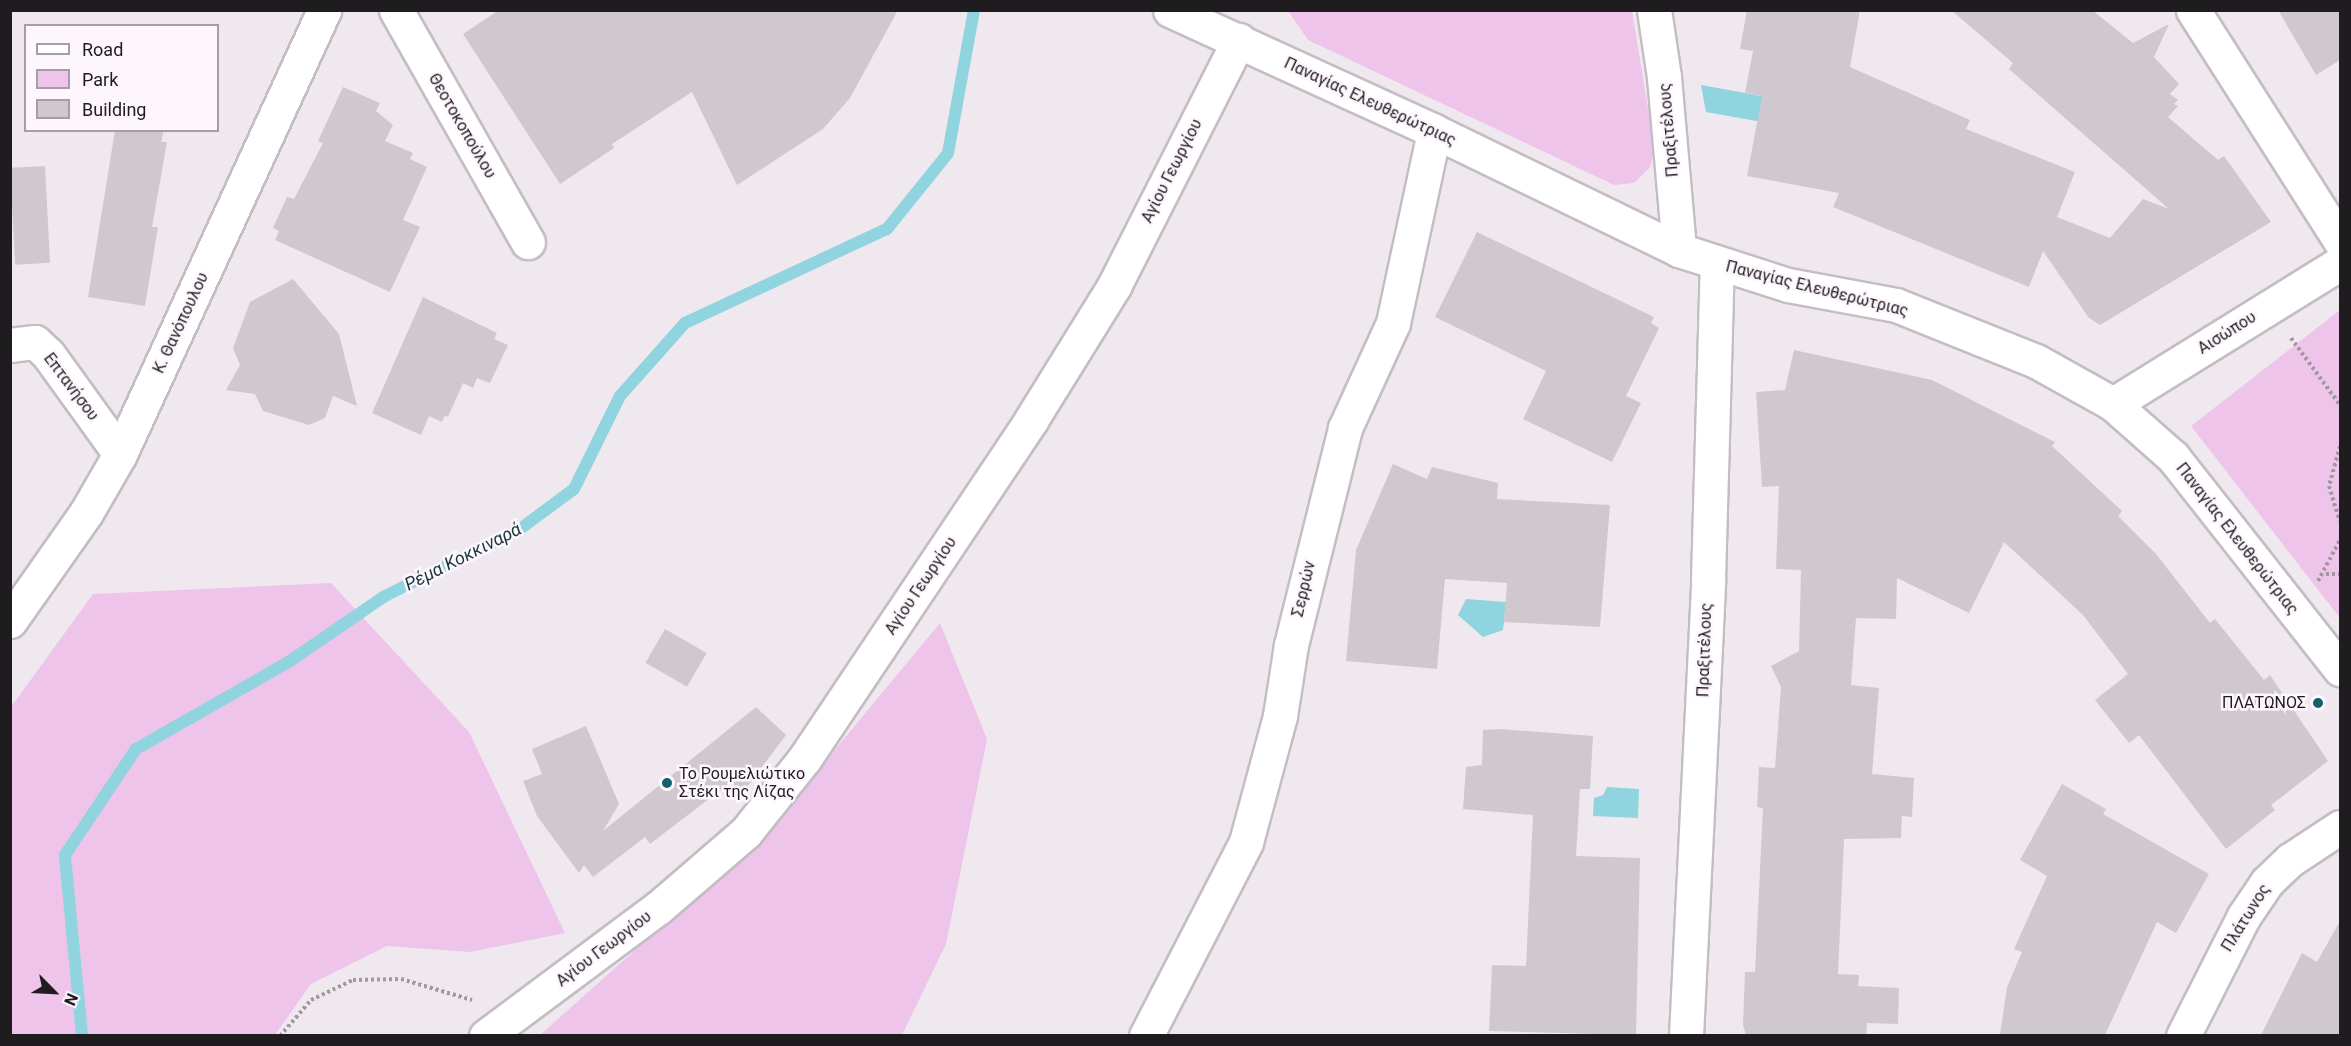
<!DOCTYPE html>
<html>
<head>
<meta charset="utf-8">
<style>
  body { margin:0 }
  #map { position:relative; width:2351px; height:1046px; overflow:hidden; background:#f0e8ef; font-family:Roboto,sans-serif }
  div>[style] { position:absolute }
  .green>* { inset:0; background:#eec4ea }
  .water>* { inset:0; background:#8fd4df }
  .stream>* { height:12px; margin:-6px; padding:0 6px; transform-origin:6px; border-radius:6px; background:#8fd4df }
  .building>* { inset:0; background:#d0c8cf; transform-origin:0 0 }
  .path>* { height:4px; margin-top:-2px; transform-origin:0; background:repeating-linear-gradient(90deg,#a09a9f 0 3px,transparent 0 6px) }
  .roads { filter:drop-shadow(2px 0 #c4bdc3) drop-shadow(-2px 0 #c4bdc3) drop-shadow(0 2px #c4bdc3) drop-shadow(0 -2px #c4bdc3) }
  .street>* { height:33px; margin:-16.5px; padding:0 16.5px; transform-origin:16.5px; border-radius:16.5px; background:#fff }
  .secondary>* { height:33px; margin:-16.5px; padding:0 16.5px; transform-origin:16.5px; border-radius:16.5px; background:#fff }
  .dots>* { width:16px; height:16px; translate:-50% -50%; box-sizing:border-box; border:3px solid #fef6fd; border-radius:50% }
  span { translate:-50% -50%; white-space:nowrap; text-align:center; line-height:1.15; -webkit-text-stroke:5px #fef6fd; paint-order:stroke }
  .street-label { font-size:16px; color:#1f1c1f }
  .poi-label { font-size:16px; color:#1f1c1f }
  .right { translate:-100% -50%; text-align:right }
  .left { translate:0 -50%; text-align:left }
  .water-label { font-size:18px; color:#16383d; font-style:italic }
  .frame { position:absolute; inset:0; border:12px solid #1f1c1f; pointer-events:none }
  .legend { position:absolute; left:24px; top:24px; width:195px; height:108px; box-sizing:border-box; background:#fef6fd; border:2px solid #a59fa4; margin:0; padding:8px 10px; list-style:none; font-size:18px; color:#1f1c1f }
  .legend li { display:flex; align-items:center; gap:12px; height:30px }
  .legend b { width:30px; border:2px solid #a59fa4 }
  .north { position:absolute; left:24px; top:962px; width:60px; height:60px; -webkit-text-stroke:4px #fef6fd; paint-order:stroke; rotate:114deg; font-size:16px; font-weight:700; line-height:24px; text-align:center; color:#1f1c1f }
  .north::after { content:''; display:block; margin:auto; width:21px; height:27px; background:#1f1c1f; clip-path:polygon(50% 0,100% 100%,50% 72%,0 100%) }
</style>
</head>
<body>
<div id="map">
  <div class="green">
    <i style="clip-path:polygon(1288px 11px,1632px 11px,1655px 151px,1650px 167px,1634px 183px,1614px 185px,1308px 40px)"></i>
    <i style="clip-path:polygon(2340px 310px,2340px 618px,2191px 426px)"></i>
    <i style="clip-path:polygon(331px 583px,469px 732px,565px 933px,470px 952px,387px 946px,311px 984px,275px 1035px,11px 1035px,11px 707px,93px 594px)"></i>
    <i style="clip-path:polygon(940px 623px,987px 739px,946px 944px,902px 1035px,539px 1036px,766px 833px)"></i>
  </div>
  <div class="water">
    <i style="clip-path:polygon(1701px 85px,1767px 97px,1762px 122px,1706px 112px)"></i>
    <i style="clip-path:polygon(1466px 599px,1506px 602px,1503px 630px,1483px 637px,1458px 615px)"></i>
    <i style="clip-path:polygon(1607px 787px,1639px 789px,1638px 818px,1593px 816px,1594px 798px,1603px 795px)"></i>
  </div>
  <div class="stream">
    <i style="left:82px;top:1036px;width:182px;rotate:-95.4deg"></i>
    <i style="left:65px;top:855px;width:128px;rotate:-56.2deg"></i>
    <i style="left:136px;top:749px;width:177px;rotate:-29.7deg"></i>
    <i style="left:290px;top:661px;width:115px;rotate:-34.4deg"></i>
    <i style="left:385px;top:596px;width:151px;rotate:-26.4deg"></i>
    <i style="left:520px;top:529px;width:67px;rotate:-36.5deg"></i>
    <i style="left:574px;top:489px;width:104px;rotate:-63.7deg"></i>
    <i style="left:620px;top:396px;width:98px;rotate:-48.3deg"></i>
    <i style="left:685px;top:323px;width:223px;rotate:-25deg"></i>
    <i style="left:887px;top:229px;width:97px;rotate:-51.2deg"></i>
    <i style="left:948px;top:153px;width:145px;rotate:-79.7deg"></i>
  </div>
  <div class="building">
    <i style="clip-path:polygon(499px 10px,898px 10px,850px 98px,823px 129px,737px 185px,692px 92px,612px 144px,614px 148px,560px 184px,463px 34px)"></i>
    <i style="clip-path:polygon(1747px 10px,1860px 10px,1850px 67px,1970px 120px,1966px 129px,2075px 172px,2057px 217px,2110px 238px,2143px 199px,2169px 209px,2009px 69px,2013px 63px,1951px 10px,2092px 10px,2133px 43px,2169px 24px,2154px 57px,2179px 84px,2170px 94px,2178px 100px,2174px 104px,2178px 106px,2168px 117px,2218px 160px,2224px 156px,2271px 222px,2100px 325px,2089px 318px,2043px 251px,2029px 287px,1833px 207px,1839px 193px,1747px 176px,1762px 96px,1745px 93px,1753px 51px,1740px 49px)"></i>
    <i style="clip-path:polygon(2278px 10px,2340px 10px,2340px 60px,2316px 75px)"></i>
    <i style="clip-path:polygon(343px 87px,380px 103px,376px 111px,393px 125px,385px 141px,413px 153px,410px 159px,427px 167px,403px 220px,420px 227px,390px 292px,275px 240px,279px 231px,273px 228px,287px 197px,294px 199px,323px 143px,318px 141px)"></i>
    <i style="clip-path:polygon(115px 130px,164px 130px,161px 142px,167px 142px,152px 227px,158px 227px,145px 306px,88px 297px)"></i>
    <i style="left:45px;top:166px;width:97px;height:35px;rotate:87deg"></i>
    <i style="clip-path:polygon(1477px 232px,1654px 317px,1651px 323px,1659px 328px,1626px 396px,1641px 403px,1612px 462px,1523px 419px,1546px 371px,1435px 317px)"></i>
    <i style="clip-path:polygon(293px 279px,339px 334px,357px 406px,333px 396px,325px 418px,309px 425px,263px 411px,255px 394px,226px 390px,240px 365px,233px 348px,250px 302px)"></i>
    <i style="clip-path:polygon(423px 297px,497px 333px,494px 339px,508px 345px,490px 383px,477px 378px,473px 388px,463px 383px,448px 417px,445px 415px,442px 422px,429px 416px,421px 435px,372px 413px)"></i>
    <i style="clip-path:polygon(1794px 350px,1932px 380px,2055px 442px,2052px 446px,2122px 511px,2118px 516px,2156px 554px,2210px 623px,2215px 619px,2264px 680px,2270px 675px,2328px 761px,2271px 805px,2275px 810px,2226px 849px,2139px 735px,2129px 743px,2095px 700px,2128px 674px,2083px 615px,2004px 542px,1969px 613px,1897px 578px,1896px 619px,1856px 618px,1851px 685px,1879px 688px,1872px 774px,1914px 778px,1912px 817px,1902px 816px,1901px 838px,1844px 839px,1838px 974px,1859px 975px,1858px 986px,1899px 988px,1898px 1024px,1867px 1023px,1866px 1035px,1746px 1035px,1743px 1025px,1745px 972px,1755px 972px,1763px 808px,1757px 807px,1759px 767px,1775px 768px,1781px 687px,1771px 666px,1799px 651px,1801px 570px,1776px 569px,1779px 486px,1762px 487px,1756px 392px,1785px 390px)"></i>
    <i style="clip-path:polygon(1393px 464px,1427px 479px,1432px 467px,1498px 483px,1497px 499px,1610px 505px,1600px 627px,1504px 622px,1507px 583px,1445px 579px,1437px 669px,1346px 661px,1356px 550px)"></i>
    <i style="left:665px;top:629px;width:48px;height:39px;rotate:30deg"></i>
    <i style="clip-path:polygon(756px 707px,786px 735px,741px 795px,731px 782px,650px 844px,645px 837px,593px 877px,584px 865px,579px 873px,537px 816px,523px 781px,542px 774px,532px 749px,586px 726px,619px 804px,603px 831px)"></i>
    <i style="clip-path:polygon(1499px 729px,1593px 736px,1590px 789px,1580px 789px,1576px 856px,1640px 858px,1636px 1035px,1489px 1031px,1492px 965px,1526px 966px,1533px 815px,1463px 809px,1466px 767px,1482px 765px,1483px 730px)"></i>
    <i style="clip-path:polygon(2062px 784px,2106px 809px,2103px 814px,2209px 874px,2176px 933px,2157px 922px,2105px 1035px,2000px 1035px,2007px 987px,2022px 952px,2014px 949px,2047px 876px,2020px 860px)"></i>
    <i style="clip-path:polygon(2340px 921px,2340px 1035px,2261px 1035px,2302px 953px,2317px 962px)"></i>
  </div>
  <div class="path">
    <i style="left:2291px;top:338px;width:83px;rotate:53.8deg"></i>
    <i style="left:2340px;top:446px;width:41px;rotate:105.4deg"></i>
    <i style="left:2329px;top:486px;width:37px;rotate:73deg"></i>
    <i style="left:2326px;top:574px;width:14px"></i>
    <i style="left:2318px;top:581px;width:47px;rotate:-61.8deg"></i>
    <i style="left:280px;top:1036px;width:48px;rotate:-49.3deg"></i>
    <i style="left:311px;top:1000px;width:47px;rotate:-25.5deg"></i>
    <i style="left:353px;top:980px;width:48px;rotate:-1.2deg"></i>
    <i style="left:401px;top:979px;width:74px;rotate:16.5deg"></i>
  </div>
  <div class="roads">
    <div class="street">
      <i style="left:396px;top:10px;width:267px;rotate:60.4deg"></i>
      <i style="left:1654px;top:10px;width:68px;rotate:81.5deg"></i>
      <i style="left:1664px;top:77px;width:174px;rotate:85deg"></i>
      <i style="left:2193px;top:10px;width:274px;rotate:57.5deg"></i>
      <i style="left:10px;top:345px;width:25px;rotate:-7deg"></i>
      <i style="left:35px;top:342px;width:18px;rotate:43deg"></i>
      <i style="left:48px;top:354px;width:123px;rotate:54.2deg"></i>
      <i style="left:2113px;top:404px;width:267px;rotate:-31.8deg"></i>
      <i style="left:10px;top:621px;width:132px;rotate:-54.9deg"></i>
      <i style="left:86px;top:513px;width:68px;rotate:-60deg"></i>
      <i style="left:120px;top:454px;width:489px;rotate:-65.3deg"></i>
      <i style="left:486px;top:1036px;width:214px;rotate:-36.7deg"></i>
      <i style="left:658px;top:908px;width:116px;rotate:-40.8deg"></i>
      <i style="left:746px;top:832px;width:95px;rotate:-51.4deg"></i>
      <i style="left:805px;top:758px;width:407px;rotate:-56.2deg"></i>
      <i style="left:1031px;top:420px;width:158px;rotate:-58.2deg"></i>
      <i style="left:1114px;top:286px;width:276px;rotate:-63.1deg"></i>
      <i style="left:1146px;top:1036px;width:218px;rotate:-62.7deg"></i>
      <i style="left:1246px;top:842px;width:131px;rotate:-74.9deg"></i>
      <i style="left:1280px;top:716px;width:72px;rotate:-81.2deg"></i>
      <i style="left:1291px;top:645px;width:224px;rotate:-76deg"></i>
      <i style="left:1345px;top:428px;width:115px;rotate:-65.4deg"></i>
      <i style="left:1393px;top:323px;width:196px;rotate:-77.9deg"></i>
      <i style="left:1686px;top:1036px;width:457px;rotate:-87.2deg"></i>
      <i style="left:1708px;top:580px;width:316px;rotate:-88.4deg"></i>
      <i style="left:2183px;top:1036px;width:135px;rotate:-63.1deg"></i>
      <i style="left:2244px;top:916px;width:41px;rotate:-55.9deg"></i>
      <i style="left:2267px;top:882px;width:32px;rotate:-44deg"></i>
      <i style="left:2290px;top:860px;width:60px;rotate:-33.4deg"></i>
    </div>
    <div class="secondary">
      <i style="left:1170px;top:10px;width:290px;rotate:24.6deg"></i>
      <i style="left:1434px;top:131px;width:272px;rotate:25.9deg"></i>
      <i style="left:1679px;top:250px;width:114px;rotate:17.8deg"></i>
      <i style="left:1788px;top:285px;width:110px;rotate:10.5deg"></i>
      <i style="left:1896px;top:305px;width:151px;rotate:21.8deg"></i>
      <i style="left:2036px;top:361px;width:88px;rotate:29.2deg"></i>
      <i style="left:2113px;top:404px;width:80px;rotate:41.5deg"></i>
      <i style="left:2173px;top:457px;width:270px;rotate:51.8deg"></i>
    </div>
  </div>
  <div class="dots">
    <i style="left:2318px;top:703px;background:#13616b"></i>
    <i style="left:667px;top:783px;background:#13616b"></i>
  </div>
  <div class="street-label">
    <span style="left:1370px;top:102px;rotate:25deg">Παναγίας Ελευθερώτριας</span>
    <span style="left:462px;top:126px;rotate:60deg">Θεοτοκοπούλου</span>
    <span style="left:1669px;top:130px;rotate:-95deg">Πραξιτέλους</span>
    <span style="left:1172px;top:171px;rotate:-63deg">Αγίου Γεωργίου</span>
    <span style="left:1817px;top:289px;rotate:14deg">Παναγίας Ελευθερώτριας</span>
    <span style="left:181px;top:323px;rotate:-65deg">Κ. Θανόπουλου</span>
    <span style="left:2227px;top:333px;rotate:-32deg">Αισώπου</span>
    <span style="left:71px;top:387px;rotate:53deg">Επτανήσου</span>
    <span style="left:2237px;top:539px;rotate:52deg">Παναγίας Ελευθερώτριας</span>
    <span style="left:921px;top:586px;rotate:-56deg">Αγίου Γεωργίου</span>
    <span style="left:1304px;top:589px;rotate:-77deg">Σερρών</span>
    <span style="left:1705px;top:650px;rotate:-88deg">Πραξιτέλους</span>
    <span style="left:2246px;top:918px;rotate:-58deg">Πλάτωνος</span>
    <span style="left:604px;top:949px;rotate:-37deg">Αγίου Γεωργίου</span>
  </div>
  <div class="poi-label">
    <span class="right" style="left:2306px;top:703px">ΠΛΑΤΩΝΟΣ</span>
    <span class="left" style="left:679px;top:783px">Το Ρουμελιώτικο<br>Στέκι της Λίζας</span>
  </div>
  <div class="water-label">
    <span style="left:463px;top:557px;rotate:-27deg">Ρέμα Κοκκιναρά</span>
  </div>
  <div class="frame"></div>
  <ul class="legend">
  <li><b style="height:8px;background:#fff"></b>Road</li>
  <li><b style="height:16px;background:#eec4ea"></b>Park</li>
  <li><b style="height:16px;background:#d0c8cf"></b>Building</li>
  </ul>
  <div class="north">N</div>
</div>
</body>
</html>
